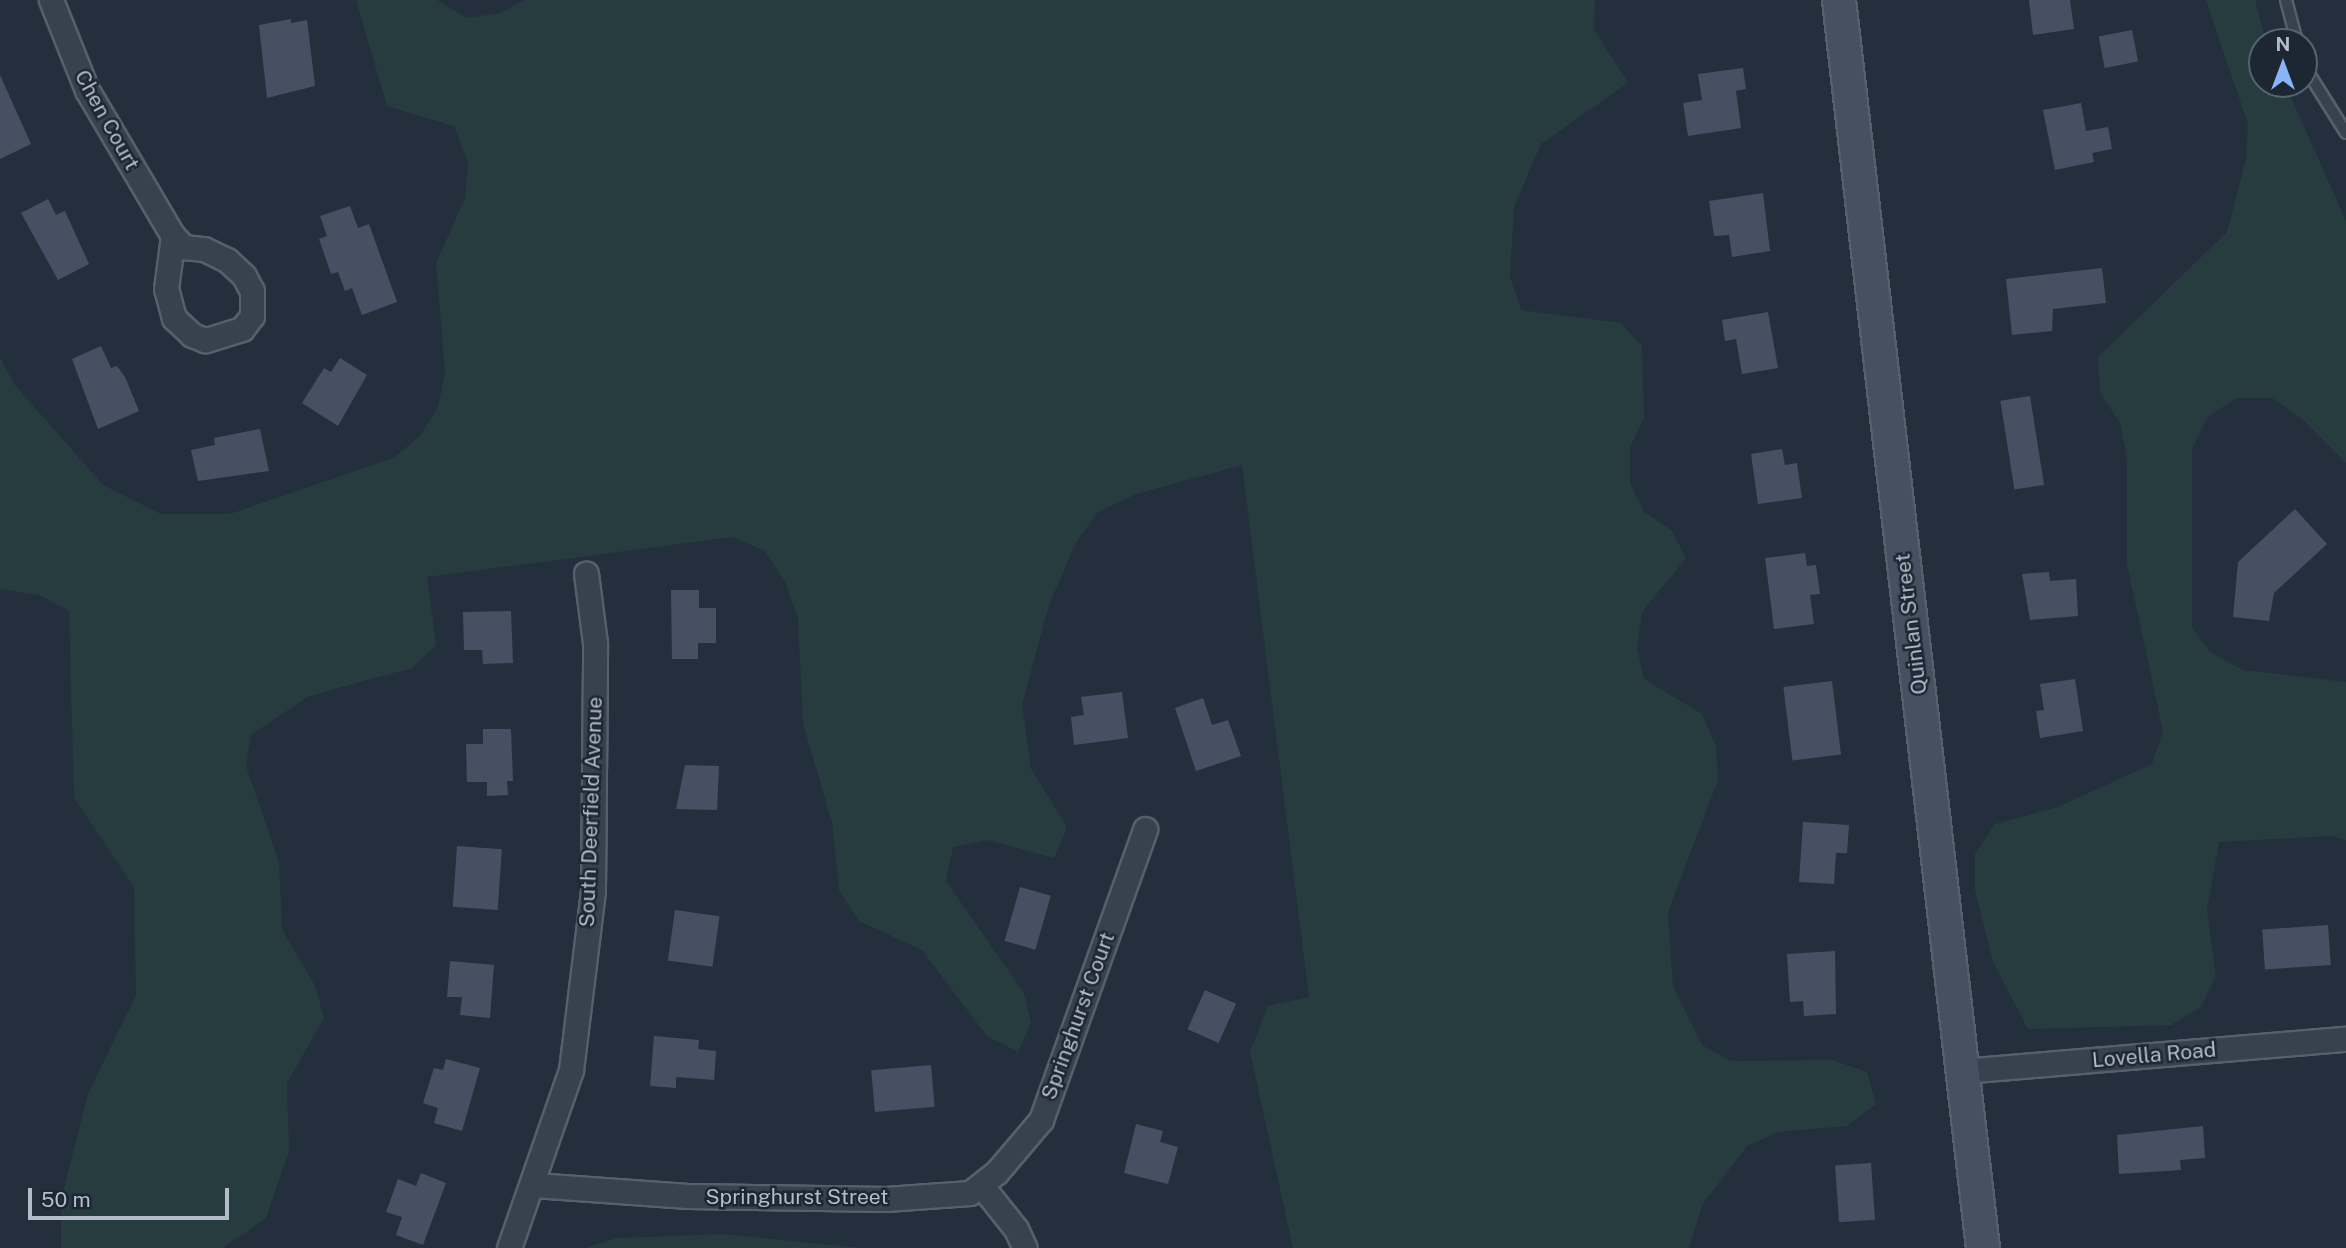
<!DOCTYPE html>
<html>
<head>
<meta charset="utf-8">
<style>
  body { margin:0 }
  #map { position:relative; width:2346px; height:1248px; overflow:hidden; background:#242f3e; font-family:"Public Sans",sans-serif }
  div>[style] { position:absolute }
  .green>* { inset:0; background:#263c3f }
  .building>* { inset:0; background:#455162; transform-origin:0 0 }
  .roads { filter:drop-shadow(2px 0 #565f6c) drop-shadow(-2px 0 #565f6c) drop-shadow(0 2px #565f6c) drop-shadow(0 -2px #565f6c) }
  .lane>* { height:10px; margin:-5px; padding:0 5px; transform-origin:5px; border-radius:5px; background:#38414e }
  .street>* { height:23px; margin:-11.5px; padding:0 11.5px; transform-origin:11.5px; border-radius:11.5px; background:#38414e }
  .secondary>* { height:32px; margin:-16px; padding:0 16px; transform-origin:16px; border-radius:16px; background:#465061 }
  span { translate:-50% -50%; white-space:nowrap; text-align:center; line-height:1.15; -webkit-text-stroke:5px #1d2633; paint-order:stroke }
  .street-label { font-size:21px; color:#b4bcc9 }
  .north { position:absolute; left:2248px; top:28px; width:70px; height:70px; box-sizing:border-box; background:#1d2633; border:2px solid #59626f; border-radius:50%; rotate:0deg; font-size:19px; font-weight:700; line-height:28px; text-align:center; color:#b4bcc9 }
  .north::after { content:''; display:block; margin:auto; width:24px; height:32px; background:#8ab4f8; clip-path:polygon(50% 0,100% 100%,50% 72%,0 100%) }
  .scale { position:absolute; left:28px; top:1188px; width:201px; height:32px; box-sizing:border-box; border:4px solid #b4bcc9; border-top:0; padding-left:9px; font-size:21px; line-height:24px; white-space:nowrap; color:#b4bcc9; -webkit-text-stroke:5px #1d2633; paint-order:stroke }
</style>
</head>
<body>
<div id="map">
  <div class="green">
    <i style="clip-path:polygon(356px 0,437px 0,467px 18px,501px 13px,524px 0,1595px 0,1594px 29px,1628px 83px,1541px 144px,1514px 207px,1510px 277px,1521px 310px,1621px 323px,1642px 346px,1644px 418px,1630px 447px,1630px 483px,1644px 512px,1671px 530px,1686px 558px,1642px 612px,1637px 647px,1644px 679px,1702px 714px,1716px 746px,1718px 780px,1668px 912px,1673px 986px,1702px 1045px,1731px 1061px,1832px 1060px,1867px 1072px,1876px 1104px,1847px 1126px,1778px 1132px,1747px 1146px,1702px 1205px,1689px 1248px,1293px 1248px,1250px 1052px,1268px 1006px,1309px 997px,1242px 465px,1136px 494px,1098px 512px,1076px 542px,1049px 605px,1022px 705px,1031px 769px,1067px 827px,1054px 858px,987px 840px,953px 847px,946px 881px,1024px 993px,1031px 1023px,1018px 1052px,987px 1036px,922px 950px,859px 921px,839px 890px,832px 822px,803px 724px,798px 618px,785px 582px,765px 551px,732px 537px,427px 577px,436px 645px,412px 668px,309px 696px,251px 735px,246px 766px,279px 863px,282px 929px,315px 986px,324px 1018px,287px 1083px,289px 1151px,266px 1218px,223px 1248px,61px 1248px,61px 1200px,88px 1094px,136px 995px,134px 887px,74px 798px,69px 611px,40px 595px,0 589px,0 357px,14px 384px,103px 485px,161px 514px,230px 514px,393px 458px,420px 436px,438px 407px,445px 373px,436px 263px,465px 198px,468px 162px,454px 126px,387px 106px)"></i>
    <i style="clip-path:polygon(2206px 0,2255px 0,2266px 42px,2262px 42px,2262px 84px,2285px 84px,2346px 221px,2346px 463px,2301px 418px,2272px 398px,2236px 398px,2207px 418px,2192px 449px,2192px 627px,2210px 652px,2243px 670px,2346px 682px,2346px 840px,2333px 836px,2219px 842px,2207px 910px,2216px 976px,2201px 1007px,2171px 1025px,2028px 1029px,1993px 962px,1975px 890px,1975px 854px,1995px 824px,2058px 807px,2152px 764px,2163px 731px,2127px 564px,2127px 458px,2120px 423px,2100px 393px,2098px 357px,2227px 232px,2246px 160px,2248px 124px)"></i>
    <i style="clip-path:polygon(723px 1234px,861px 1248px,585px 1248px,617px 1238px)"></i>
  </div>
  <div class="building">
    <i style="clip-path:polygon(2029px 0,2070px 0,2074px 29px,2033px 35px)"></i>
    <i style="clip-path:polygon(291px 19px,291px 23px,307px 20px,315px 86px,267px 98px,259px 25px)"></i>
    <i style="left:2132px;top:30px;width:32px;height:34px;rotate:79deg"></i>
    <i style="clip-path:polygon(1743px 68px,1746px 89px,1736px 91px,1741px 128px,1688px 136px,1683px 103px,1702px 100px,1698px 74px)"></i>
    <i style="clip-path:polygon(0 75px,31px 144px,0 159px)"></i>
    <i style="clip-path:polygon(2081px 103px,2086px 131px,2108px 127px,2112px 149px,2092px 153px,2094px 162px,2055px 170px,2043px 110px)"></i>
    <i style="clip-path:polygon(1763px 193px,1770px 251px,1732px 257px,1729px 235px,1714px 236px,1709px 201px)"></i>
    <i style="clip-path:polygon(48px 199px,56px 215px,65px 211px,89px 264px,58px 280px,21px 213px)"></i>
    <i style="clip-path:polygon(350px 206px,358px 228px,369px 224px,397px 302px,362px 315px,352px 288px,345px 291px,338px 272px,331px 274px,319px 239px,327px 236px,320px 216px)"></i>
    <i style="clip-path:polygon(2102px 268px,2106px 303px,2053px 309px,2052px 331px,2012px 335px,2006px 279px)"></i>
    <i style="clip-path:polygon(1768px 312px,1778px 368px,1742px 374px,1736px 339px,1725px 341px,1722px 320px)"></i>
    <i style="clip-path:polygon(101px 346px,111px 368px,117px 366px,125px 377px,139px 411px,98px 429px,72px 359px)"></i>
    <i style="clip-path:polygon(340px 358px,367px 375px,338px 426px,302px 403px,324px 368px,331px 372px)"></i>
    <i style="left:2030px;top:396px;width:90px;height:30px;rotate:81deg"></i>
    <i style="clip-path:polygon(260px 429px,269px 471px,198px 481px,191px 450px,215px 445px,214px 438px)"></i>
    <i style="clip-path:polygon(1782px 449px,1785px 465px,1797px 463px,1802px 498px,1758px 504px,1751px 454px)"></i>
    <i style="clip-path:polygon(2295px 509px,2327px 544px,2274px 593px,2269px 621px,2233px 617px,2238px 562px)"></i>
    <i style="clip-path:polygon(1805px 553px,1807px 566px,1816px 565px,1820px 594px,1810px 595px,1814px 624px,1774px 629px,1765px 558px)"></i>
    <i style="clip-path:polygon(2049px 572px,2050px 581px,2076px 579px,2078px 616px,2030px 620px,2022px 574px)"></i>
    <i style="clip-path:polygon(671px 590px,699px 590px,699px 608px,716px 608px,716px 643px,698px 643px,698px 659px,672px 659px)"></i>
    <i style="clip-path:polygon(511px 611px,513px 663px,483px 664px,482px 650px,464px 650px,463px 612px)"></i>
    <i style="clip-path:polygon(2075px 679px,2083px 731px,2040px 738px,2036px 711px,2044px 710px,2040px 684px)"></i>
    <i style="left:1832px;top:681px;width:74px;height:49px;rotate:83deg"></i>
    <i style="clip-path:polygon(1122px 692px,1128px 738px,1074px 745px,1071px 717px,1084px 715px,1081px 697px)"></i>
    <i style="clip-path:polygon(1203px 698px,1212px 725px,1228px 720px,1241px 756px,1196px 771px,1175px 708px)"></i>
    <i style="clip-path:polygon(483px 729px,511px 729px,513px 781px,507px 781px,508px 795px,487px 796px,487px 782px,467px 782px,466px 744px,483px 744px)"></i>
    <i style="clip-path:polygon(685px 765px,719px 766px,717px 810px,676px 809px)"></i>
    <i style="clip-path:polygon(1803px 822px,1849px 825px,1847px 853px,1836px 853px,1834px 884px,1799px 882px)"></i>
    <i style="left:457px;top:846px;width:45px;height:61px;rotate:4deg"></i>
    <i style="left:1020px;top:887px;width:32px;height:56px;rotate:16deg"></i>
    <i style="left:675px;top:910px;width:45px;height:51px;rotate:8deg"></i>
    <i style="left:2328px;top:925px;width:40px;height:66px;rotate:86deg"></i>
    <i style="clip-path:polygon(1835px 951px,1836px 1014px,1804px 1016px,1803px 1001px,1790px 1002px,1787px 954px)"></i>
    <i style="clip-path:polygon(450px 961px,494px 965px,490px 1018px,460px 1015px,462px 997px,447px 997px)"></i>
    <i style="left:1205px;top:990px;width:34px;height:43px;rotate:24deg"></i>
    <i style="clip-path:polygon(654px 1036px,699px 1040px,698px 1049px,716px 1051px,714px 1080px,676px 1077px,676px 1088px,650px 1086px)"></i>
    <i style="clip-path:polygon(446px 1059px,480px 1068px,462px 1131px,434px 1123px,438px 1108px,423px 1103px,434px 1068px,443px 1070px)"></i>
    <i style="left:931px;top:1065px;width:42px;height:60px;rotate:85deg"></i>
    <i style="clip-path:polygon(1136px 1124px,1163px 1131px,1160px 1142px,1178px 1147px,1168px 1184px,1124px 1173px)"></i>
    <i style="clip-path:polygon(2203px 1126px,2205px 1158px,2180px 1160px,2181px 1170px,2119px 1174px,2117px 1135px)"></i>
    <i style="left:1871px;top:1163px;width:57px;height:36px;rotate:86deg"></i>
    <i style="clip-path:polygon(421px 1173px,446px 1183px,423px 1245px,396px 1235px,402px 1217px,386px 1212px,398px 1179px,416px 1186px)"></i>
  </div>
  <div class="roads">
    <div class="lane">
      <i style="left:2286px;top:0;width:43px;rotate:75.3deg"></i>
      <i style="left:2304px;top:66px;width:79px;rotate:57.9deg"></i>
    </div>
    <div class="street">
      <i style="left:51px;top:0;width:97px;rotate:68.2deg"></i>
      <i style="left:87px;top:90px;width:169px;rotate:59.5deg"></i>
      <i style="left:173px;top:236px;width:16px;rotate:45deg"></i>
      <i style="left:184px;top:247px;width:20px;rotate:6deg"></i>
      <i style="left:204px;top:249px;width:25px;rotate:26deg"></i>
      <i style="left:227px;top:260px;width:23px;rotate:43deg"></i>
      <i style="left:244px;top:276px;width:17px;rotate:62deg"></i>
      <i style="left:252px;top:291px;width:25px;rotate:90deg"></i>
      <i style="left:252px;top:316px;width:16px;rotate:128deg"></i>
      <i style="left:242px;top:329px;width:39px;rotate:163deg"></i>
      <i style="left:205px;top:340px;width:14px;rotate:-159deg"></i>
      <i style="left:192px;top:335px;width:25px;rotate:-137deg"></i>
      <i style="left:174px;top:318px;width:30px;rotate:-105deg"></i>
      <i style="left:166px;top:289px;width:53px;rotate:-82.5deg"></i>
      <i style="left:1962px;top:1071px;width:385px;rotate:-4.8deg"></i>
      <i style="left:534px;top:1185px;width:154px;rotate:4.1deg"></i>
      <i style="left:688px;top:1196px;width:198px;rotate:0.9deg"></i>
      <i style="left:886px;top:1199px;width:84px;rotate:-4.1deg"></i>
      <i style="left:970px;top:1193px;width:33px;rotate:-38deg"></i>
      <i style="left:996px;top:1173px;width:70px;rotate:-49.7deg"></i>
      <i style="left:1041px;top:1120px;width:309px;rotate:-70.3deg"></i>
      <i style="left:981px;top:1185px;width:56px;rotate:51.5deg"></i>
      <i style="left:1016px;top:1229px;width:21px;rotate:65deg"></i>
      <i style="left:509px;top:1248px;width:188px;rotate:-70.8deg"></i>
      <i style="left:571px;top:1070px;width:180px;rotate:-83deg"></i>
      <i style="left:593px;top:891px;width:248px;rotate:-89.5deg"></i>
      <i style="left:595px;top:643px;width:70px;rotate:-97.4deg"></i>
    </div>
    <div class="secondary">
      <i style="left:1839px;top:0;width:1256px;rotate:83.42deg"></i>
    </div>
  </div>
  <div class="street-label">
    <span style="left:107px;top:120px;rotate:61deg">Chen Court</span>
    <span style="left:1911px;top:624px;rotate:-97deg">Quinlan Street</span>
    <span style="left:591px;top:812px;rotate:-88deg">South Deerfield Avenue</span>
    <span style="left:1078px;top:1016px;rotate:-70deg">Springhurst Court</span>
    <span style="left:2154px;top:1055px;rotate:-5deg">Lovella Road</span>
    <span style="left:797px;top:1197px">Springhurst Street</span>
  </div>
  <div class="north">N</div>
  <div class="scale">50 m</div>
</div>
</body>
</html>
